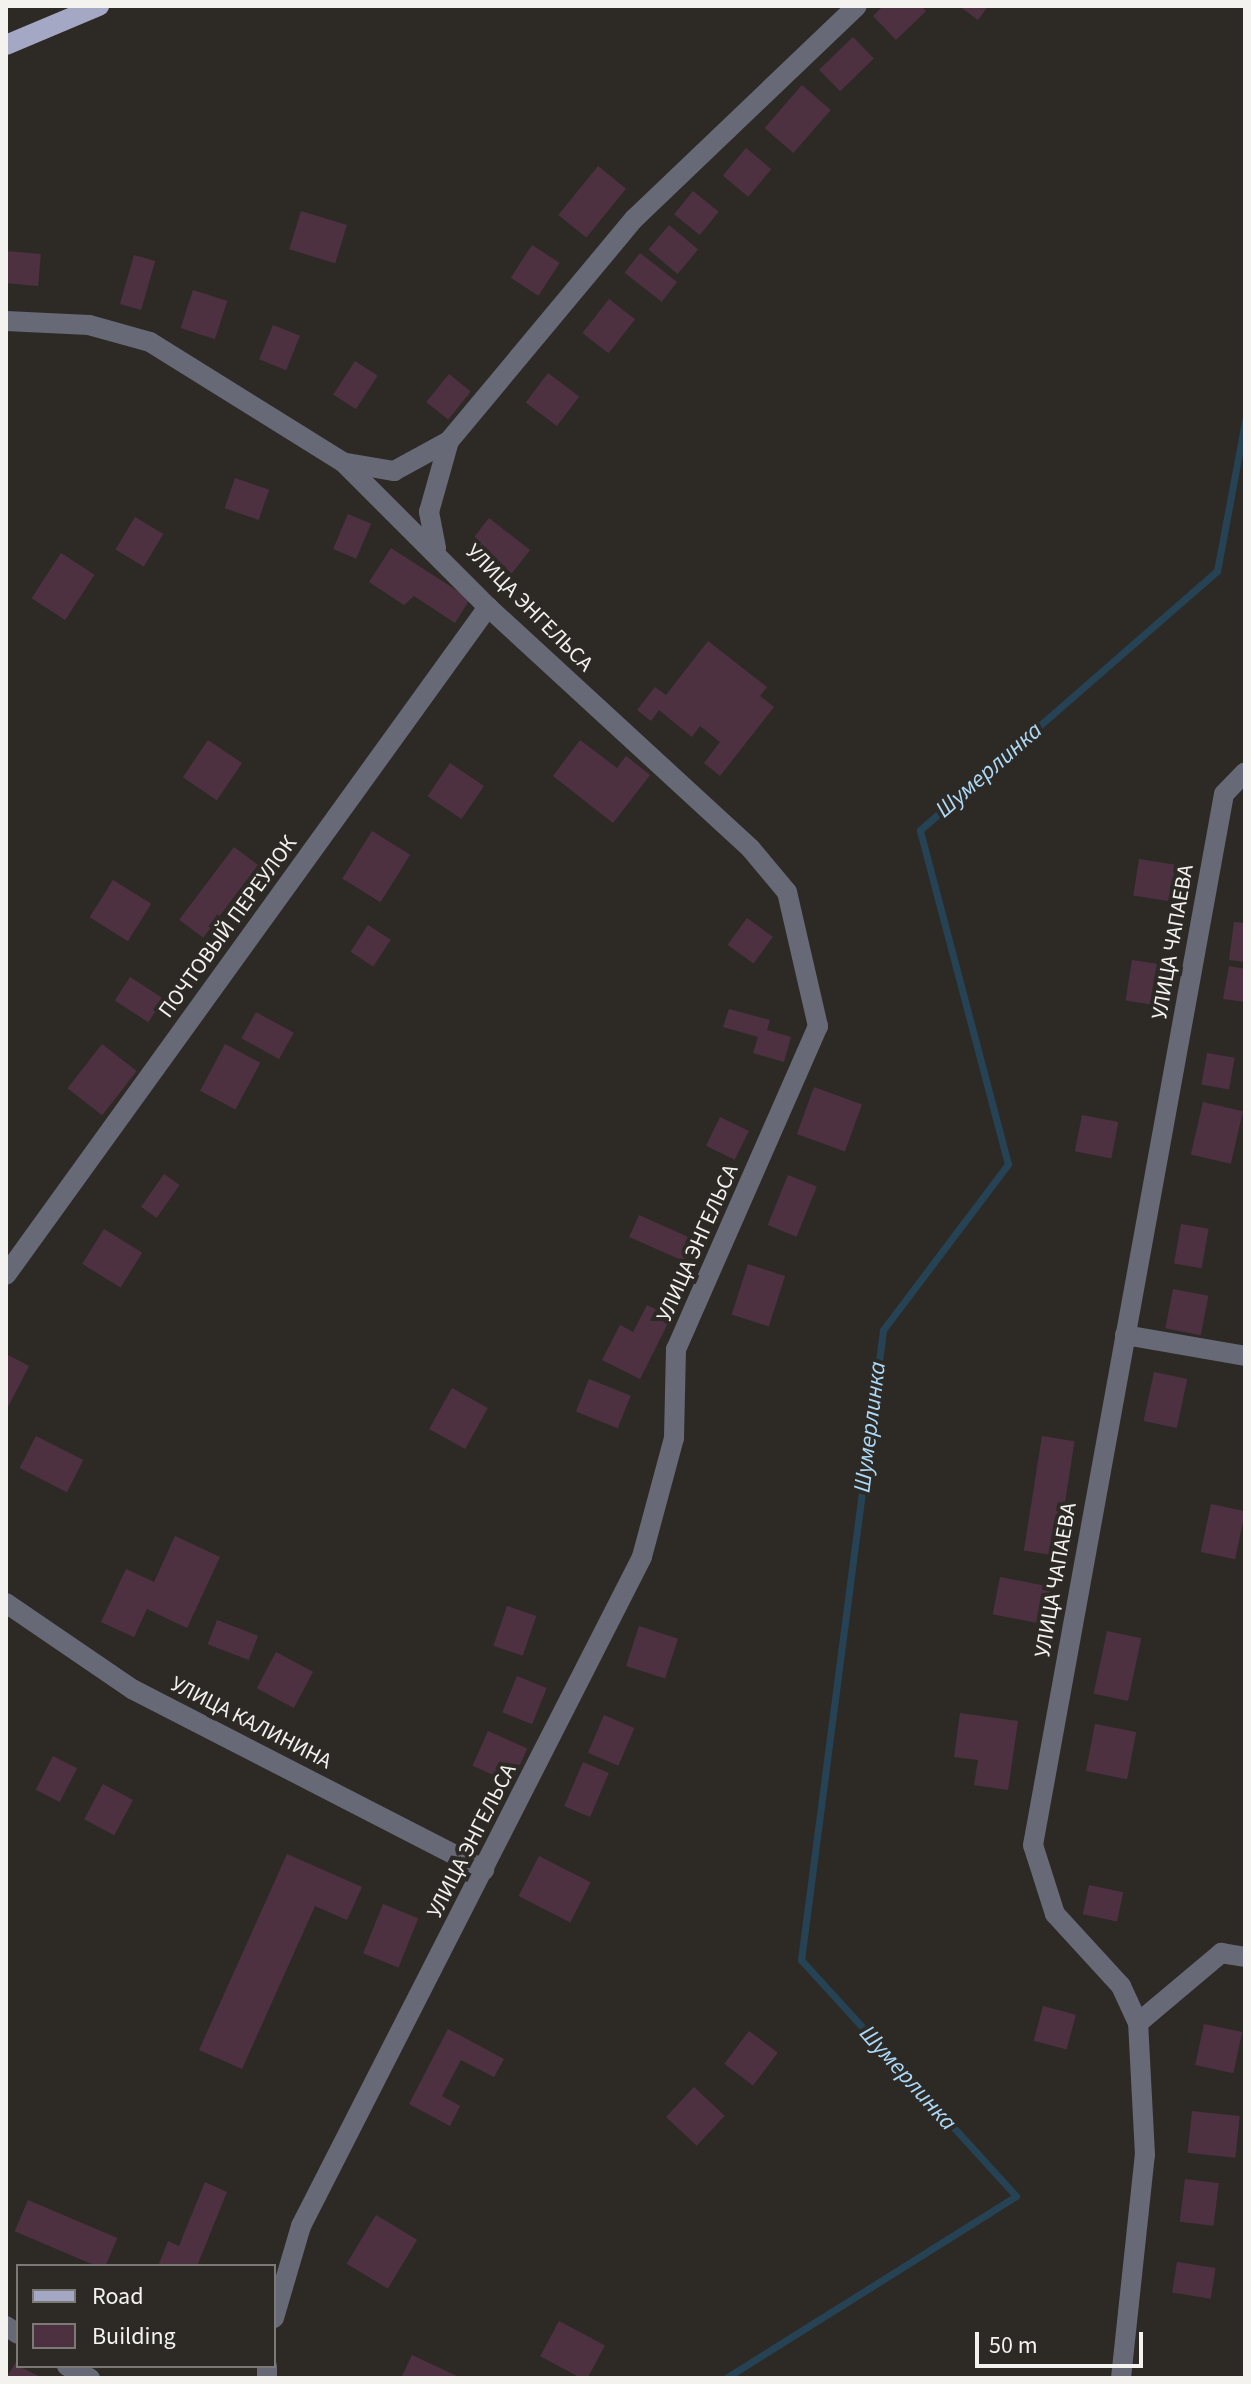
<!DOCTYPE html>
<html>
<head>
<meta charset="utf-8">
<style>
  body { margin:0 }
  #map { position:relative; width:1251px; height:2384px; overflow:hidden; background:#2d2a26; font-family:"Source Sans 3",sans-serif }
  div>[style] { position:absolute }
  .stream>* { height:7px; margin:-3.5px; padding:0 3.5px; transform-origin:3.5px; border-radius:3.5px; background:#264355 }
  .building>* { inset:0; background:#4d3140; transform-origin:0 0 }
  .street>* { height:20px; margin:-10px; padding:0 10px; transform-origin:10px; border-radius:10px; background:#686977 }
  .primary>* { height:20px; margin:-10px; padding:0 10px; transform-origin:10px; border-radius:10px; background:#a5a8c4 }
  span { translate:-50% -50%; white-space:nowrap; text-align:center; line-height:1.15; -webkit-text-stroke:8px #2d2a26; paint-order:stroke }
  .street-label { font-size:22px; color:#f3f2ef }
  .water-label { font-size:24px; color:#add9f7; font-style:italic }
  .frame { position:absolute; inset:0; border:8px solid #f3f2ef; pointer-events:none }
  .legend { position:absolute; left:16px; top:2264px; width:260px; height:104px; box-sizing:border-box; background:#2d2a26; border:2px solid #7c7a76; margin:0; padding:10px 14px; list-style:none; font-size:24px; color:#f3f2ef }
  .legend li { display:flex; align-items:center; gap:16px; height:40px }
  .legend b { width:40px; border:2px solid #7c7a76 }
  .scale { position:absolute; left:975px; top:2332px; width:168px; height:36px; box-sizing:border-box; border:4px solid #f3f2ef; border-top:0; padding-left:10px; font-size:24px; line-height:28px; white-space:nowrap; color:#f3f2ef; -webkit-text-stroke:6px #2d2a26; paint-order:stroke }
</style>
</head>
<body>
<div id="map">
  <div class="stream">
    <i style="left:726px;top:2378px;width:342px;rotate:-32.1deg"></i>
    <i style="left:1016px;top:2196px;width:319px;rotate:-132.3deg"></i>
    <i style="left:801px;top:1960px;width:635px;rotate:-82.58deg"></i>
    <i style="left:883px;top:1330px;width:208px;rotate:-53deg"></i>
    <i style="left:1008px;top:1164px;width:345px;rotate:-104.8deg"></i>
    <i style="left:920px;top:830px;width:394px;rotate:-41.1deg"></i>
    <i style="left:1217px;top:571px;width:153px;rotate:-79.4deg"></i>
  </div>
  <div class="building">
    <i style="clip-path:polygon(883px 6px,921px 6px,926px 11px,896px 40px,873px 16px)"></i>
    <i style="clip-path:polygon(959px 6px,988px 6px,978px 20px)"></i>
    <i style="left:853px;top:37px;width:30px;height:47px;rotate:46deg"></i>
    <i style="left:802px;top:85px;width:38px;height:57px;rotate:41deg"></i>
    <i style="left:746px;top:148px;width:33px;height:36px;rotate:40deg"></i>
    <i style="left:598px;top:166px;width:36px;height:63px;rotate:39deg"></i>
    <i style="left:693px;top:191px;width:33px;height:30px;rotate:39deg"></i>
    <i style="left:301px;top:211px;width:48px;height:40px;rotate:17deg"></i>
    <i style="left:669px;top:225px;width:38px;height:32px;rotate:40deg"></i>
    <i style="left:532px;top:245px;width:33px;height:39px;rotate:33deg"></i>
    <i style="left:6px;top:251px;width:35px;height:32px;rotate:5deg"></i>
    <i style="left:640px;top:253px;width:47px;height:25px;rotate:38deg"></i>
    <i style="left:134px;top:255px;width:22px;height:51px;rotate:16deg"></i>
    <i style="left:193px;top:290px;width:36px;height:40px;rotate:18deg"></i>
    <i style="left:609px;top:299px;width:33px;height:43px;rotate:38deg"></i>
    <i style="left:273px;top:325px;width:29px;height:37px;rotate:22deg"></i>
    <i style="left:355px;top:361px;width:27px;height:40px;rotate:33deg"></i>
    <i style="left:548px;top:373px;width:39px;height:37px;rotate:37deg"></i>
    <i style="left:449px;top:374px;width:28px;height:36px;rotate:39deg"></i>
    <i style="left:235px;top:478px;width:36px;height:32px;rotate:19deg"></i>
    <i style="left:348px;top:514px;width:25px;height:38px;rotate:23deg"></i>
    <i style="left:135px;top:517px;width:33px;height:38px;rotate:31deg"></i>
    <i style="left:489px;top:518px;width:52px;height:30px;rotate:38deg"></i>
    <i style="clip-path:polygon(391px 548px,470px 599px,455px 623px,414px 596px,404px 605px,369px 582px)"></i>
    <i style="left:61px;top:553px;width:40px;height:54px;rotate:33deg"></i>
    <i style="clip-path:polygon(708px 641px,767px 687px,760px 696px,774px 707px,720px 776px,704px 763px,720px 742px,700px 726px,692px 737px,659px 710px,651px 721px,637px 710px,655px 687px,666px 695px)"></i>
    <i style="left:208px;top:740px;width:41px;height:45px;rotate:34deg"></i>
    <i style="clip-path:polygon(580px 740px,617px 768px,626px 756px,650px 775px,613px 823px,553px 776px)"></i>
    <i style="left:450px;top:763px;width:41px;height:40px;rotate:34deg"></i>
    <i style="left:372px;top:831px;width:45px;height:56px;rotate:32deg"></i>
    <i style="left:234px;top:847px;width:30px;height:91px;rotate:37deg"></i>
    <i style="left:1139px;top:859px;width:37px;height:37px;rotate:9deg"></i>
    <i style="left:113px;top:880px;width:45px;height:44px;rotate:32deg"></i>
    <i style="left:747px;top:918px;width:32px;height:33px;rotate:36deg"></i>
    <i style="clip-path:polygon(1234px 922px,1245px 923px,1245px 962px,1229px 960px)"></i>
    <i style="left:368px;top:925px;width:27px;height:32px;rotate:33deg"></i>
    <i style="left:1132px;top:960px;width:31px;height:41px;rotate:9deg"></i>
    <i style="clip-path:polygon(1229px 966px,1245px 969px,1245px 1002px,1223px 999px)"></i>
    <i style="left:130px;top:977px;width:40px;height:28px;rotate:33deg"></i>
    <i style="clip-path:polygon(729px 1009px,770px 1020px,767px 1030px,791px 1037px,784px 1062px,753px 1053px,758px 1037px,723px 1027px)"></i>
    <i style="left:256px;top:1012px;width:43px;height:30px;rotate:29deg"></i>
    <i style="left:102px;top:1044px;width:44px;height:56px;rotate:38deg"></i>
    <i style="left:225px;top:1044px;width:40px;height:53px;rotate:28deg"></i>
    <i style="left:1207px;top:1053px;width:28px;height:32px;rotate:10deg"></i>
    <i style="left:814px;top:1087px;width:51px;height:50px;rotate:20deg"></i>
    <i style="left:1203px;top:1102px;width:41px;height:54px;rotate:13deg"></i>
    <i style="left:1082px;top:1115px;width:37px;height:37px;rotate:11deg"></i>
    <i style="left:720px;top:1117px;width:32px;height:32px;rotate:26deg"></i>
    <i style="left:164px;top:1174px;width:19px;height:40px;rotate:35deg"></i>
    <i style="left:788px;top:1175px;width:31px;height:54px;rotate:22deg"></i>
    <i style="left:639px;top:1215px;width:60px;height:24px;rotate:24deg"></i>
    <i style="left:1181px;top:1224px;width:28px;height:40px;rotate:10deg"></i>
    <i style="left:104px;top:1229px;width:45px;height:41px;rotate:32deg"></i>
    <i style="left:748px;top:1264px;width:39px;height:53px;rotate:18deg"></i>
    <i style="left:1173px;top:1289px;width:36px;height:40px;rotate:11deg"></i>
    <i style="clip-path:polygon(647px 1305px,671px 1317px,640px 1379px,602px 1360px,620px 1325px,633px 1332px)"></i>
    <i style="clip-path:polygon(6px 1354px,29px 1366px,6px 1411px)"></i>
    <i style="left:1154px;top:1372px;width:34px;height:50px;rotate:12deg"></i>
    <i style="left:589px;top:1379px;width:45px;height:35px;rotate:22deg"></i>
    <i style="left:452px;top:1388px;width:41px;height:47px;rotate:29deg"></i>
    <i style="left:36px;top:1436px;width:53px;height:36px;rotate:27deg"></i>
    <i style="left:1042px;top:1436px;width:33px;height:116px;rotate:9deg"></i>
    <i style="left:1211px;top:1504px;width:35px;height:49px;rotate:12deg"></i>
    <i style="clip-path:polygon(175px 1536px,220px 1557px,187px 1628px,147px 1609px,134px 1637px,101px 1622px,126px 1569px,154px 1582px)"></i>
    <i style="left:1000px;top:1577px;width:52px;height:38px;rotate:11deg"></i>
    <i style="left:507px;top:1606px;width:31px;height:42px;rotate:19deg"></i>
    <i style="left:217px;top:1620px;width:44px;height:26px;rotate:21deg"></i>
    <i style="left:639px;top:1626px;width:41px;height:42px;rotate:18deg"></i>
    <i style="left:1107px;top:1631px;width:35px;height:64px;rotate:12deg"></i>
    <i style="left:276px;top:1652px;width:42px;height:41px;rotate:28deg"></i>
    <i style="left:517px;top:1676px;width:32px;height:39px;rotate:22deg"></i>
    <i style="clip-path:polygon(960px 1713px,1018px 1721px,1008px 1790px,974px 1785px,978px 1760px,954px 1757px)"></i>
    <i style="left:604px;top:1715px;width:33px;height:41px;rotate:23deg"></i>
    <i style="left:1095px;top:1724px;width:42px;height:48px;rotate:11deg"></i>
    <i style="left:488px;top:1731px;width:43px;height:38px;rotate:24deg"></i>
    <i style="left:53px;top:1756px;width:27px;height:38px;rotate:27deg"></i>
    <i style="left:583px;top:1762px;width:28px;height:48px;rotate:23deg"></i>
    <i style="left:103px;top:1784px;width:34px;height:40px;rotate:28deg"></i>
    <i style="clip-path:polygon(287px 1854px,362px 1887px,347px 1920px,315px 1906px,242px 2069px,199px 2050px)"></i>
    <i style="left:539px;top:1856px;width:58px;height:45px;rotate:27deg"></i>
    <i style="left:1089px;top:1885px;width:35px;height:30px;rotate:12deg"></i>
    <i style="left:383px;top:1904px;width:38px;height:53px;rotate:22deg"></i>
    <i style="left:1043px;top:2006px;width:34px;height:36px;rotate:15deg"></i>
    <i style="left:1204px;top:2024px;width:39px;height:42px;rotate:12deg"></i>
    <i style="clip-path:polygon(448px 2029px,504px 2059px,494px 2077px,461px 2060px,442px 2096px,460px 2106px,450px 2126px,409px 2104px)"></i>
    <i style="left:749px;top:2031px;width:36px;height:41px;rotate:37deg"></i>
    <i style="left:694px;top:2087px;width:42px;height:41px;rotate:43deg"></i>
    <i style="left:1192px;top:2111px;width:48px;height:42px;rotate:6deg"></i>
    <i style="left:1185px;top:2179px;width:34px;height:43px;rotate:7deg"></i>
    <i style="clip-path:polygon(205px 2182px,227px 2192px,197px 2266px,158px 2266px,168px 2241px,179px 2246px)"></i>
    <i style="left:28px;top:2200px;width:97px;height:34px;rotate:23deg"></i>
    <i style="left:376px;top:2215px;width:48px;height:57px;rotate:31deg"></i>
    <i style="left:1177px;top:2262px;width:39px;height:31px;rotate:9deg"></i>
    <i style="left:559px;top:2321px;width:52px;height:40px;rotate:28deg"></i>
    <i style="clip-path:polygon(412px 2355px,461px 2378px,401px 2378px)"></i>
    <i style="clip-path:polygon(18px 2359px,18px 2366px,43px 2378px,6px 2378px)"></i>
  </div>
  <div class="street">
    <i style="left:6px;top:321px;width:83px;rotate:2.8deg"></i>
    <i style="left:89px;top:325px;width:63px;rotate:15.6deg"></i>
    <i style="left:150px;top:342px;width:227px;rotate:31.9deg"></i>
    <i style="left:343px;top:462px;width:205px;rotate:45deg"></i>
    <i style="left:488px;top:607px;width:357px;rotate:42.6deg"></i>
    <i style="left:751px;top:849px;width:56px;rotate:50.1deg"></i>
    <i style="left:787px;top:892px;width:138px;rotate:77deg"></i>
    <i style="left:818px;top:1026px;width:353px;rotate:113.7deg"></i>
    <i style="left:676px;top:1349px;width:89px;rotate:91.3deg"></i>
    <i style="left:674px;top:1438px;width:123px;rotate:105.1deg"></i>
    <i style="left:642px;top:1557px;width:751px;rotate:117.01deg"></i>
    <i style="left:301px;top:2226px;width:96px;rotate:106.4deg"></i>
    <i style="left:347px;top:463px;width:48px;rotate:9.7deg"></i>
    <i style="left:394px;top:471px;width:63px;rotate:-28.6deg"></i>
    <i style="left:436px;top:548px;width:37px;rotate:-101deg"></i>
    <i style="left:429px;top:512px;width:74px;rotate:-74.3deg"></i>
    <i style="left:449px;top:441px;width:289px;rotate:-50.2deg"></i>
    <i style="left:634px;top:219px;width:308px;rotate:-43.7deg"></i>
    <i style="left:6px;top:1275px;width:824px;rotate:-54.19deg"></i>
    <i style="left:1125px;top:1335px;width:122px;rotate:9.9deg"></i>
    <i style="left:6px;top:1603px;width:153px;rotate:34.3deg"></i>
    <i style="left:132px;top:1689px;width:396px;rotate:27.2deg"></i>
    <i style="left:1138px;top:2023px;width:109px;rotate:-40.1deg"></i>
    <i style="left:1221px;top:1953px;width:24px;rotate:9deg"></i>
    <i style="left:6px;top:2326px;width:14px;rotate:34deg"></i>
    <i style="left:67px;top:2366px;width:26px;rotate:28deg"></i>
    <i style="left:267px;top:2366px;width:12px;rotate:90deg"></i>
    <i style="left:1121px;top:2378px;width:224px;rotate:-83.9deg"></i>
    <i style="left:1145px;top:2155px;width:132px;rotate:-93deg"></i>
    <i style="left:1138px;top:2023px;width:41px;rotate:-114.7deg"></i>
    <i style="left:1121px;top:1986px;width:98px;rotate:-132.5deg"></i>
    <i style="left:1055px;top:1914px;width:72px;rotate:-107.7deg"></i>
    <i style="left:1033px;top:1845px;width:1068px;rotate:-79.7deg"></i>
    <i style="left:1224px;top:794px;width:30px;rotate:-46deg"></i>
  </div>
  <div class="primary">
    <i style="left:6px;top:45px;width:101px;rotate:-22.8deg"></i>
  </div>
  <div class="street-label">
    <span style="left:529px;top:608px;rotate:45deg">УЛИЦА ЭНГЕЛЬСА</span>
    <span style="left:228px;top:927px;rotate:-54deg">ПОЧТОВЫЙ ПЕРЕУЛОК</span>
    <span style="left:1173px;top:942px;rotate:-80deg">УЛИЦА ЧАПАЕВА</span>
    <span style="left:698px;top:1243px;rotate:-66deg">УЛИЦА ЭНГЕЛЬСА</span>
    <span style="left:1056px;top:1580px;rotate:-80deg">УЛИЦА ЧАПАЕВА</span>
    <span style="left:251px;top:1723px;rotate:27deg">УЛИЦА КАЛИНИНА</span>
    <span style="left:472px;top:1841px;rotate:-63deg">УЛИЦА ЭНГЕЛЬСА</span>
  </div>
  <div class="water-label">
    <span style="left:989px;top:770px;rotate:-41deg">Шумерлинка</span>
    <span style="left:870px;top:1427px;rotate:-83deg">Шумерлинка</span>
    <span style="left:908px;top:2078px;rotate:48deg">Шумерлинка</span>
  </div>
  <div class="frame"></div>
  <ul class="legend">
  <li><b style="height:10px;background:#a5a8c4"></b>Road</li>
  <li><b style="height:22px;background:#4d3140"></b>Building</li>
  </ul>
  <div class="scale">50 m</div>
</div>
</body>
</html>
